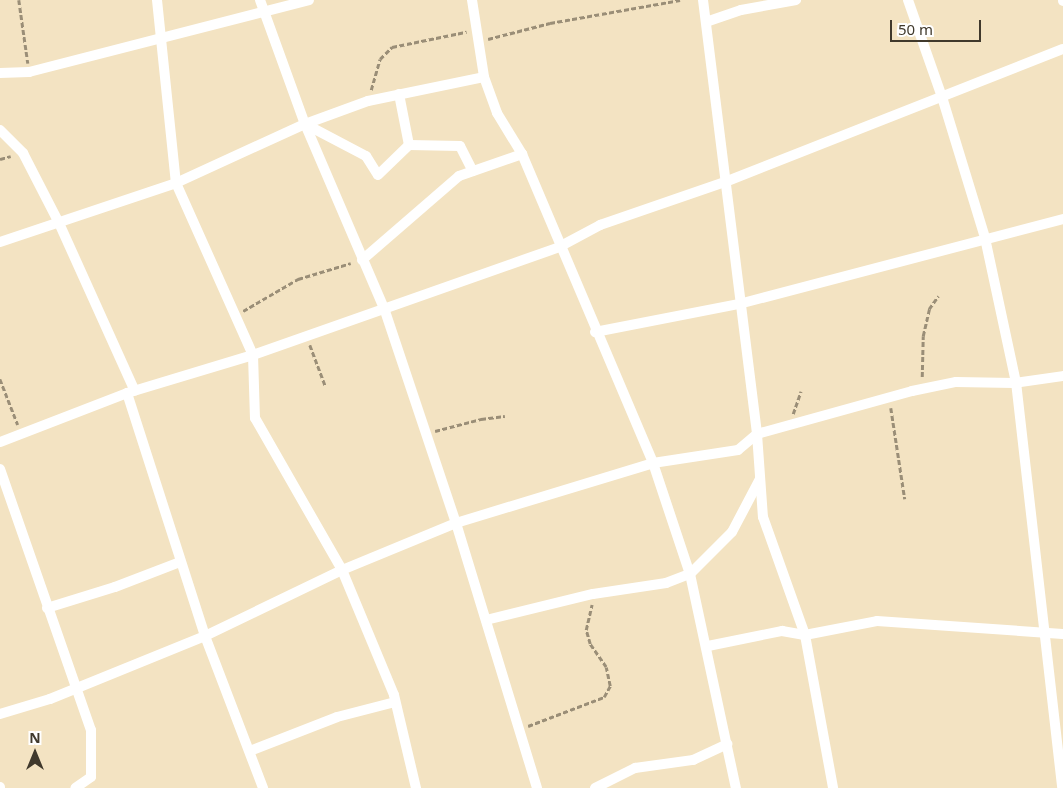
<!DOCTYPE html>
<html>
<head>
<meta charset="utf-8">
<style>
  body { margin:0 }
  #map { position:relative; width:1063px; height:788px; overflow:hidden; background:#f3e3c2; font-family:"Noto Sans",sans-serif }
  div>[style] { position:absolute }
  .path>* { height:2.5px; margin-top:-1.25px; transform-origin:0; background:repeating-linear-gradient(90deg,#9a8e77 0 5px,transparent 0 7.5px) }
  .minor>* { height:10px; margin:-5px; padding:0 5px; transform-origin:5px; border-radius:5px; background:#fff }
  span { translate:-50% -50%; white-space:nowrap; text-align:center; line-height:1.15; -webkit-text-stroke:5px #fff; paint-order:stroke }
  .north { position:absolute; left:10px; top:728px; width:50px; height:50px; -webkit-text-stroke:4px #fff; paint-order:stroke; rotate:0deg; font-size:14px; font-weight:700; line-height:20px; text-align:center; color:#40392c }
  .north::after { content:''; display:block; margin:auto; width:18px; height:22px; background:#40392c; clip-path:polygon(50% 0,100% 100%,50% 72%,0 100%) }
  .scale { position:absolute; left:890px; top:20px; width:91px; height:22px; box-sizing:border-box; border:2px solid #40392c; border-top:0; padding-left:6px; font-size:15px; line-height:18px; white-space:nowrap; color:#40392c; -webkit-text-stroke:4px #fff; paint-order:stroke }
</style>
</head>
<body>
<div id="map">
  <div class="path">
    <i style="left:19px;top:0;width:64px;rotate:81.9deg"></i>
    <i style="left:488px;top:39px;width:64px;rotate:-14.5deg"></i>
    <i style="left:550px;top:23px;width:132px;rotate:-10deg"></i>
    <i style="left:371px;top:90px;width:32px;rotate:-74deg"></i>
    <i style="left:380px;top:59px;width:17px;rotate:-45deg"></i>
    <i style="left:392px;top:47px;width:76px;rotate:-11.5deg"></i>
    <i style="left:0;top:159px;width:11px;rotate:-15deg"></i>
    <i style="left:243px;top:311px;width:64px;rotate:-30.2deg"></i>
    <i style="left:298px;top:279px;width:55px;rotate:-16.8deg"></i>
    <i style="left:310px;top:345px;width:43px;rotate:69.4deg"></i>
    <i style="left:922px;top:377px;width:41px;rotate:-88.6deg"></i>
    <i style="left:923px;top:336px;width:28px;rotate:-77deg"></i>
    <i style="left:929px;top:309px;width:16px;rotate:-55deg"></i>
    <i style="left:0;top:379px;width:49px;rotate:68.6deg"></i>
    <i style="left:891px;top:408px;width:92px;rotate:81.3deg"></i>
    <i style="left:793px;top:414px;width:24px;rotate:-71deg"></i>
    <i style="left:435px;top:431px;width:48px;rotate:-14.6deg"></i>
    <i style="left:481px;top:419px;width:24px;rotate:-7deg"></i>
    <i style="left:528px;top:726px;width:81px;rotate:-20.9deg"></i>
    <i style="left:604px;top:697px;width:13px;rotate:-61deg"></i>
    <i style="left:610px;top:686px;width:19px;rotate:-102deg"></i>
    <i style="left:606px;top:667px;width:28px;rotate:-125deg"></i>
    <i style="left:590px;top:644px;width:15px;rotate:-106deg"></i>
    <i style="left:586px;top:630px;width:26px;rotate:-77deg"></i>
  </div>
  <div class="minor">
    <i style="left:157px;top:0;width:184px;rotate:84.1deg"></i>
    <i style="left:176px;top:183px;width:188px;rotate:65.9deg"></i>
    <i style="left:253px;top:355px;width:63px;rotate:88.2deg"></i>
    <i style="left:255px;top:418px;width:175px;rotate:60.2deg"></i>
    <i style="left:342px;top:570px;width:135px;rotate:67.4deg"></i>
    <i style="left:394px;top:695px;width:96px;rotate:76.7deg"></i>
    <i style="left:260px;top:0;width:132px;rotate:70.1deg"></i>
    <i style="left:305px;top:124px;width:200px;rotate:66.8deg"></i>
    <i style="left:384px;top:308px;width:227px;rotate:71.5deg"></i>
    <i style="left:456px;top:523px;width:277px;rotate:73deg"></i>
    <i style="left:472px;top:0;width:78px;rotate:81.1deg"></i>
    <i style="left:484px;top:77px;width:38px;rotate:70deg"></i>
    <i style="left:497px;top:113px;width:48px;rotate:58.6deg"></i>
    <i style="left:522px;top:154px;width:336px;rotate:67deg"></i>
    <i style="left:653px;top:463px;width:117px;rotate:71.6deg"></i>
    <i style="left:690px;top:574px;width:219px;rotate:77.9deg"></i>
    <i style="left:703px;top:0;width:437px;rotate:82.9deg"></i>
    <i style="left:757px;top:434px;width:83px;rotate:85.9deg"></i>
    <i style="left:763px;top:517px;width:125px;rotate:70.4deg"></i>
    <i style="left:805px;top:635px;width:156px;rotate:79.6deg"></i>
    <i style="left:908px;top:0;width:103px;rotate:70.7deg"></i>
    <i style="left:942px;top:97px;width:147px;rotate:73deg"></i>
    <i style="left:985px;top:238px;width:147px;rotate:77.9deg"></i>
    <i style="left:1016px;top:382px;width:409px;rotate:83.5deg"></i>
    <i style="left:1063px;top:0;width:1px;rotate:90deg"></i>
    <i style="left:706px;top:22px;width:37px;rotate:-19deg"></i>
    <i style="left:741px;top:10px;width:56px;rotate:-10.3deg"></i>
    <i style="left:0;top:73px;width:29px;rotate:-2deg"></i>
    <i style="left:29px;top:72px;width:289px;rotate:-14.4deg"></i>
    <i style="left:305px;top:124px;width:69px;rotate:27.7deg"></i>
    <i style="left:366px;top:156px;width:22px;rotate:58deg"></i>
    <i style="left:378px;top:175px;width:43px;rotate:-44.1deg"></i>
    <i style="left:409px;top:145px;width:52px;rotate:-101.1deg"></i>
    <i style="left:0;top:130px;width:33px;rotate:45deg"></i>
    <i style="left:23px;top:153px;width:79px;rotate:62.8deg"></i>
    <i style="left:59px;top:223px;width:184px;rotate:65.7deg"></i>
    <i style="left:409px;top:145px;width:51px;rotate:1.1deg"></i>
    <i style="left:460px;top:146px;width:28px;rotate:63deg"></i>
    <i style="left:0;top:242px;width:186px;rotate:-18.5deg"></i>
    <i style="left:176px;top:183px;width:142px;rotate:-24.6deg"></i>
    <i style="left:305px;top:124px;width:67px;rotate:-20.1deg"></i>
    <i style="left:368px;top:101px;width:118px;rotate:-11.7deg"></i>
    <i style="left:362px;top:260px;width:128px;rotate:-40.9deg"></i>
    <i style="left:459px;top:176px;width:67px;rotate:-19.2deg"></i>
    <i style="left:595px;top:332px;width:147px;rotate:-11deg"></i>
    <i style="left:739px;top:304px;width:335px;rotate:-14.7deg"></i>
    <i style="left:127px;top:393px;width:255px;rotate:72.2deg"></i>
    <i style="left:205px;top:636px;width:163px;rotate:69.1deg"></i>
    <i style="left:0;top:442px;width:136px;rotate:-21.1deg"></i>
    <i style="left:127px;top:393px;width:132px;rotate:-16.8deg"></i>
    <i style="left:253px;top:355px;width:324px;rotate:-19.4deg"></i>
    <i style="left:559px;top:247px;width:47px;rotate:-28.2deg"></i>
    <i style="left:600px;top:225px;width:132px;rotate:-19deg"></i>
    <i style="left:725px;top:182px;width:363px;rotate:-21.5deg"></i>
    <i style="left:0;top:469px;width:276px;rotate:70.8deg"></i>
    <i style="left:91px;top:730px;width:47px;rotate:90deg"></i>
    <i style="left:91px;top:777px;width:19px;rotate:145deg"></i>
    <i style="left:47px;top:608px;width:71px;rotate:-17.2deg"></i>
    <i style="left:115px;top:587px;width:70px;rotate:-21deg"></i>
    <i style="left:486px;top:620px;width:110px;rotate:-13.7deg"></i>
    <i style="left:593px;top:594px;width:74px;rotate:-8.6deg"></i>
    <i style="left:666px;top:583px;width:26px;rotate:-21deg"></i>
    <i style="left:690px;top:574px;width:59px;rotate:-45deg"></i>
    <i style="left:732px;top:532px;width:60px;rotate:-62.2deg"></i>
    <i style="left:708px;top:646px;width:76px;rotate:-11.5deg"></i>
    <i style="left:782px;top:631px;width:23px;rotate:10deg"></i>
    <i style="left:805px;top:635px;width:73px;rotate:-11deg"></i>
    <i style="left:877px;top:621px;width:186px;rotate:4deg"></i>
    <i style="left:0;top:714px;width:52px;rotate:-16.7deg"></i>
    <i style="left:50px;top:699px;width:167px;rotate:-22.1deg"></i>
    <i style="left:205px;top:636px;width:152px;rotate:-25.7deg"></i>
    <i style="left:342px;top:570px;width:123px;rotate:-22.4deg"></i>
    <i style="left:456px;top:523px;width:206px;rotate:-16.9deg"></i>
    <i style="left:653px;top:463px;width:86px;rotate:-8.7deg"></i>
    <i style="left:738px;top:450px;width:25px;rotate:-40deg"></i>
    <i style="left:757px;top:434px;width:161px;rotate:-15.5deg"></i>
    <i style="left:912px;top:391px;width:45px;rotate:-11.6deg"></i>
    <i style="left:956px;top:382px;width:58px;rotate:1deg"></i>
    <i style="left:1014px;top:383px;width:49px;rotate:-8.1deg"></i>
    <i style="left:250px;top:751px;width:93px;rotate:-21.3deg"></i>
    <i style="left:337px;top:717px;width:60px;rotate:-14.5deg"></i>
    <i style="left:0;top:787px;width:1px;rotate:90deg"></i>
    <i style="left:595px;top:788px;width:45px;rotate:-26.6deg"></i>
    <i style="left:635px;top:768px;width:59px;rotate:-7.9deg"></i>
    <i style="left:693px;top:760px;width:38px;rotate:-25deg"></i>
  </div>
  <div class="north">N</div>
  <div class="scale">50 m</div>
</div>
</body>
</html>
